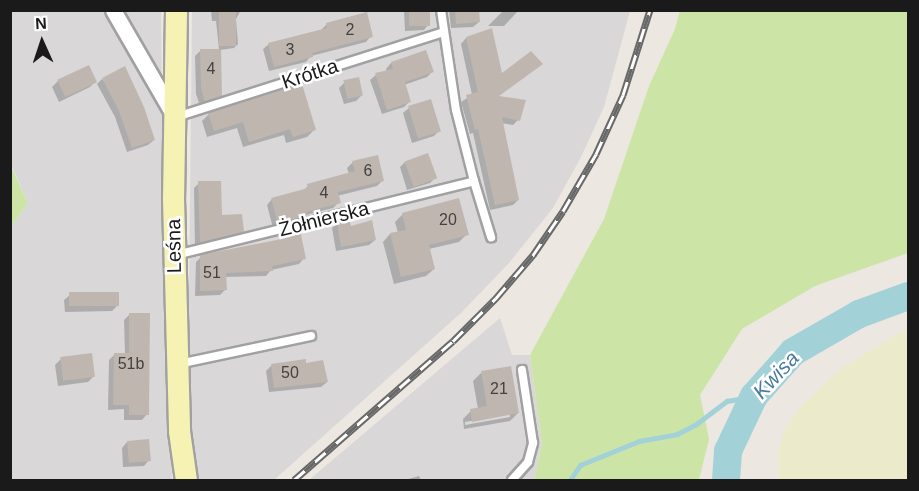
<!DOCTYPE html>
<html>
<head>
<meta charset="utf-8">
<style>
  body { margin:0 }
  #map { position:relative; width:919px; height:491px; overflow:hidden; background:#ece7e0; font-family:Arial,sans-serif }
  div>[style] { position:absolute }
  .residential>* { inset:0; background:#d9d7d8 }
  .farmland>* { inset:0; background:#ebeacb }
  .grass>* { inset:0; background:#cce5a7 }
  .shadow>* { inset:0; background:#0003 }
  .stream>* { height:4.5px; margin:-2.25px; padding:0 2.25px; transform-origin:2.25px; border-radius:2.25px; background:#a2d2d8 }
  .river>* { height:28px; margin:-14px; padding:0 14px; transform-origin:14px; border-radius:14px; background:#a2d2d8 }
  .building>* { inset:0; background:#c0b6b0; transform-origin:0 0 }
  .roads { filter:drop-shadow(2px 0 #a1a1a1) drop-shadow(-2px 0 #a1a1a1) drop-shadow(0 2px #a1a1a1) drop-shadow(0 -2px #a1a1a1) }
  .service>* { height:8px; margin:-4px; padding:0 4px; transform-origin:4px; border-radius:4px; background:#fff }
  .minor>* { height:15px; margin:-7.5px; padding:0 7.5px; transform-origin:7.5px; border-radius:7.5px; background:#fff }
  .secondary>* { height:21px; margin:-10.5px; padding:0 10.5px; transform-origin:10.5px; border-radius:10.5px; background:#f6f2b4 }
  .rail>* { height:7px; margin-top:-3.5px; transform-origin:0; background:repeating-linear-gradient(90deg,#fff 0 14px,#686868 0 28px); box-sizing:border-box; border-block:2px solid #686868 }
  span { translate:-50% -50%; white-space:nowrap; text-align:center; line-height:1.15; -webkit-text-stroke:5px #fff; paint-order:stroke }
  .number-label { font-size:16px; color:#444140 }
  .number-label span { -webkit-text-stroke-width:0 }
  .street-label { font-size:20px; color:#1a1a1a }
  .water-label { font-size:21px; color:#497c9e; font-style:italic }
  .frame { position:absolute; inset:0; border:12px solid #1a1a1a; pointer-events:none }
  .north { position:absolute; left:12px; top:12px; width:60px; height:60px; -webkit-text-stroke:4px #fff; paint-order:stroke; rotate:357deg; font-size:16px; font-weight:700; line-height:24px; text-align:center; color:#1a1a1a }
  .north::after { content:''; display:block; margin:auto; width:21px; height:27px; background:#1a1a1a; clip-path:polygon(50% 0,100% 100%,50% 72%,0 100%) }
</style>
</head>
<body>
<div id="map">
  <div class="residential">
    <i style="clip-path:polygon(11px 11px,161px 11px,165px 325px,172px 480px,11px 480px,11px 227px,28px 203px,11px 164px)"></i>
    <i style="clip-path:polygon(192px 11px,630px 11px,604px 107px,581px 157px,553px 208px,509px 263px,462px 312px,274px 480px,197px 480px,192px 436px,189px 300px)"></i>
    <i style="clip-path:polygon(500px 318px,512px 355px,530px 355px,542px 443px,534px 480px,309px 480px)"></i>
  </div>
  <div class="farmland">
    <i style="clip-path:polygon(908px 328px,908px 480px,779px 480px,778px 451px,785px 429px,798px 409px,842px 368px)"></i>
  </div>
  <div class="grass">
    <i style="clip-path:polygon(680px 10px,908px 11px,908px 253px,815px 286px,742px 329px,700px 395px,709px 439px,699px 480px,534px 480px,542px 443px,530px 355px,604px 219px,649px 86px,675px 29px)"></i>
    <i style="clip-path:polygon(10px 164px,28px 203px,11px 227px,10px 227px)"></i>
  </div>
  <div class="shadow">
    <i style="clip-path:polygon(211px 10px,241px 10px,236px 19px,238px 44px,234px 48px,220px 50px,221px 95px,215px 101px,200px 106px,196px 94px,195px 56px,201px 50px,219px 50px,216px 21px,212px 21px)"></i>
    <i style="clip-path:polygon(404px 10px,428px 10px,429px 24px,424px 30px,405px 31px)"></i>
    <i style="clip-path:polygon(449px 10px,477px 10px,479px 22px,473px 27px,451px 28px)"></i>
    <i style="clip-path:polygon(504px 10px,519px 10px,504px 26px,488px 26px)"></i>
    <i style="clip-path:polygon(327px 24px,371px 36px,366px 42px,311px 56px,306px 62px,269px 71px,263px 49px,269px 44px,321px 30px)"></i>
    <i style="clip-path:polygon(466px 38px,501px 76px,541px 64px,497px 97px,518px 120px,513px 125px,501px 123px,518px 200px,513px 205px,490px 210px,473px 133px,470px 134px,461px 102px,472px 95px,461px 44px)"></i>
    <i style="clip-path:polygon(391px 63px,432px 72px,427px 77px,404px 85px,409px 102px,404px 107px,382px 114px,370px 80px,376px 75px,387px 72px,386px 69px)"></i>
    <i style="clip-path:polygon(102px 79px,154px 140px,148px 145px,127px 152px,115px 117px,97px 84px)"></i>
    <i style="clip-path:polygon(58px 81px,95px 82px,90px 87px,59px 102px,52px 87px)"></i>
    <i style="clip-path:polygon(345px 82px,362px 95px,356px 101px,344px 104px,339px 88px)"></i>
    <i style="clip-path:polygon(409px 108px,439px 131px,434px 136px,412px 143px,403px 113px)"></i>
    <i style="clip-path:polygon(209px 114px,314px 130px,307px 137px,286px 143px,284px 135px,243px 147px,237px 128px,207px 137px,202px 121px)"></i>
    <i style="clip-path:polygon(353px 162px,383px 180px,377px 186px,337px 196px,339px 202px,333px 208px,306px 215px,300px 221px,273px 228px,267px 205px,272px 199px,302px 192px,308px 186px,349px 174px,347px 168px)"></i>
    <i style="clip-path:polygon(405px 162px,435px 178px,430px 183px,407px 190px,400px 167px)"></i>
    <i style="clip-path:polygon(199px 183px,221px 217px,242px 231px,237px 237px,195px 247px,194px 188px)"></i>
    <i style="clip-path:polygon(403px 214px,467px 234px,459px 242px,429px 249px,434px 269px,426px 276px,394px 284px,383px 242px,390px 234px,398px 233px,395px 222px)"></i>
    <i style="clip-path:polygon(338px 223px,350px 228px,375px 240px,369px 245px,336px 251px,332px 228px)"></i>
    <i style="clip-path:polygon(282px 236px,304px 258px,299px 264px,271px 270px,266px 276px,224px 277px,225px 290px,220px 295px,195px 296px,196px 262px,201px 257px,277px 241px)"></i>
    <i style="clip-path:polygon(70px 295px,118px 305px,112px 311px,65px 312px,64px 300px)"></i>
    <i style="clip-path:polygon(130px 314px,147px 414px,142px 420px,124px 420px,124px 409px,108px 410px,109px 360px,115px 354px,125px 355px,124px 320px)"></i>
    <i style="clip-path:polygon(61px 359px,93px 377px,88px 382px,58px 386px,55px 365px)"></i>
    <i style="clip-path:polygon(272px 365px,327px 382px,321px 387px,269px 392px,266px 371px)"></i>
    <i style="clip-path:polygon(evenodd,481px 373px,518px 413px,510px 421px,464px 429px,463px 419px,471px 411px,478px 409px,473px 381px,481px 373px,510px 414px,510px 417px,465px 425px,465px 422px,510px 414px)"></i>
    <i style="clip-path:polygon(127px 442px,149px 460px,144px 466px,123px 467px,122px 448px)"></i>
    <i style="clip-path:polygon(419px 476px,421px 480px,405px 480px)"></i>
  </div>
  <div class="stream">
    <i style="left:570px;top:480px;width:18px;rotate:-56deg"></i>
    <i style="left:580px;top:465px;width:64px;rotate:-22.1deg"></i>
    <i style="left:639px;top:441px;width:39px;rotate:-10deg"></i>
    <i style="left:677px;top:434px;width:20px;rotate:-27deg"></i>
    <i style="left:695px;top:425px;width:40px;rotate:-37deg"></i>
    <i style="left:727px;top:401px;width:27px;rotate:-10deg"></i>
  </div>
  <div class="river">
    <i style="left:726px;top:480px;width:29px;rotate:-86deg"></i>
    <i style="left:728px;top:451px;width:61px;rotate:-64.7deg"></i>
    <i style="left:754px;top:396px;width:59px;rotate:-48.4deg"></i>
    <i style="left:793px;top:352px;width:76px;rotate:-29.9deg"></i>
    <i style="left:859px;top:314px;width:52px;rotate:-20.2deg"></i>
  </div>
  <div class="building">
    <i style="left:219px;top:10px;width:17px;height:36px"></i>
    <i style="left:409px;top:10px;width:21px;height:16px"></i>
    <i style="clip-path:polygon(455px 10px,479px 10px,480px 22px,456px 24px)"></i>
    <i style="clip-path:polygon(367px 12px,373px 37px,312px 53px,313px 57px,274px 67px,268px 43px,327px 28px,326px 23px)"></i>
    <i style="clip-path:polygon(492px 28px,502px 73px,531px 51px,543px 64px,499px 96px,526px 100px,520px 121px,502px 117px,519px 200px,495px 205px,478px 129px,475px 130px,466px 95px,478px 92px,466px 37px)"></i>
    <i style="clip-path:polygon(200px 49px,221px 49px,222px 96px,205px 102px,201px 88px)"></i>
    <i style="clip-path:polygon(426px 50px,434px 72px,405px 82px,411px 102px,387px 110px,375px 73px,393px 69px,391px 62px)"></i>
    <i style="left:89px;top:65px;width:19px;height:35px;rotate:65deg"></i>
    <i style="clip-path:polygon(125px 66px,144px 107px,155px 140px,132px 148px,119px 111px,102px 78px)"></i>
    <i style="left:359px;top:77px;width:19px;height:16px;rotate:78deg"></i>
    <i style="clip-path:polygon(302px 84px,316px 130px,293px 137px,290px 129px,249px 142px,243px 122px,214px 131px,208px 113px)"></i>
    <i style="left:431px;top:99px;width:34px;height:24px;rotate:73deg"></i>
    <i style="left:428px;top:153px;width:27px;height:25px;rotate:70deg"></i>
    <i style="clip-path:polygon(378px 155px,384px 181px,338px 192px,341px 203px,306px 212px,307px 216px,278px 224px,271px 198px,308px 188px,307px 184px,355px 171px,352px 161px)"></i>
    <i style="clip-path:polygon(198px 181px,221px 181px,222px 215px,242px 214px,244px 232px,200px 243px)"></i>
    <i style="clip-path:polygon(459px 198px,469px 235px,429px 245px,435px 269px,401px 277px,390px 233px,406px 230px,402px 213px)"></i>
    <i style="clip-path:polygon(349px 219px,351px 226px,372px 220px,376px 240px,341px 247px,337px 221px)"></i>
    <i style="clip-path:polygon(300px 230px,306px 259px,272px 266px,273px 271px,226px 273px,227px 290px,200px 291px,200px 255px,282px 239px,281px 235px)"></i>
    <i style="left:119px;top:292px;width:14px;height:50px;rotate:90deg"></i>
    <i style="clip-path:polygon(129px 313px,150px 313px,149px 415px,129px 415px,129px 405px,113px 405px,114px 353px,129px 353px)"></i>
    <i style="left:92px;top:353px;width:24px;height:32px;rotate:83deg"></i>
    <i style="clip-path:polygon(306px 359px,306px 363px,323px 360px,328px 382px,274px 388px,271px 364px)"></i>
    <i style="clip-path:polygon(511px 366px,519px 413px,472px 422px,470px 409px,487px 406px,481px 371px)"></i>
    <i style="left:149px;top:439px;width:22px;height:22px;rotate:85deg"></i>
  </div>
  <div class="roads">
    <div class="service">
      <i style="left:441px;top:10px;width:101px;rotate:81.5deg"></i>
      <i style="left:456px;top:110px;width:73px;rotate:75.8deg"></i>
      <i style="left:474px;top:181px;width:59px;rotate:73.1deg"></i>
      <i style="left:176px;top:117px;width:281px;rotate:-17.6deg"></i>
      <i style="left:176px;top:255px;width:307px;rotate:-13.9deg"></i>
      <i style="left:178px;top:364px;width:136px;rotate:-11.9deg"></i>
      <i style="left:512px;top:480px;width:24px;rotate:-48deg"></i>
      <i style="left:528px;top:462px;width:20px;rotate:-75deg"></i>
      <i style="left:533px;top:443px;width:74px;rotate:-98.6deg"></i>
    </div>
    <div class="minor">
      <i style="left:113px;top:10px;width:120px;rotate:60deg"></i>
    </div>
    <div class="secondary">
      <i style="left:176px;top:10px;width:188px;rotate:90.9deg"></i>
      <i style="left:173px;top:198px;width:233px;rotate:88.5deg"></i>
      <i style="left:179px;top:431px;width:49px;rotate:81.9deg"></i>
    </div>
  </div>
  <div class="rail">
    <i style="left:294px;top:480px;width:211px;rotate:-41.2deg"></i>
    <i style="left:453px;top:341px;width:61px;rotate:-45deg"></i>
    <i style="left:496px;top:298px;width:57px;rotate:-49.3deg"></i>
    <i style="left:533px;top:255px;width:53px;rotate:-55.7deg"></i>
    <i style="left:563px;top:211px;width:66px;rotate:-59.9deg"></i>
    <i style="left:596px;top:154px;width:65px;rotate:-65.4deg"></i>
    <i style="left:623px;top:95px;width:89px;rotate:-72.4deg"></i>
  </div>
  <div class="number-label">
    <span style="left:350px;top:30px">2</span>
    <span style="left:290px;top:50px">3</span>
    <span style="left:211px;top:69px">4</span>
    <span style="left:368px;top:171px">6</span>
    <span style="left:324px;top:193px">4</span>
    <span style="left:448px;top:220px">20</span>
    <span style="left:212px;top:273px">51</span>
    <span style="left:131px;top:364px">51b</span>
    <span style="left:290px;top:373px">50</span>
    <span style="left:499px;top:389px">21</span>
  </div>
  <div class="street-label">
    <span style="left:310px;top:74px;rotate:-18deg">Krótka</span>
    <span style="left:324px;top:219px;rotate:-14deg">Żołnierska</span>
    <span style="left:174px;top:246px;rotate:-91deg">Leśna</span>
  </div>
  <div class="water-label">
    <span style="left:776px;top:375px;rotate:-47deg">Kwisa</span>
  </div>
  <div class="frame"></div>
  <div class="north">N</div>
</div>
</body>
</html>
